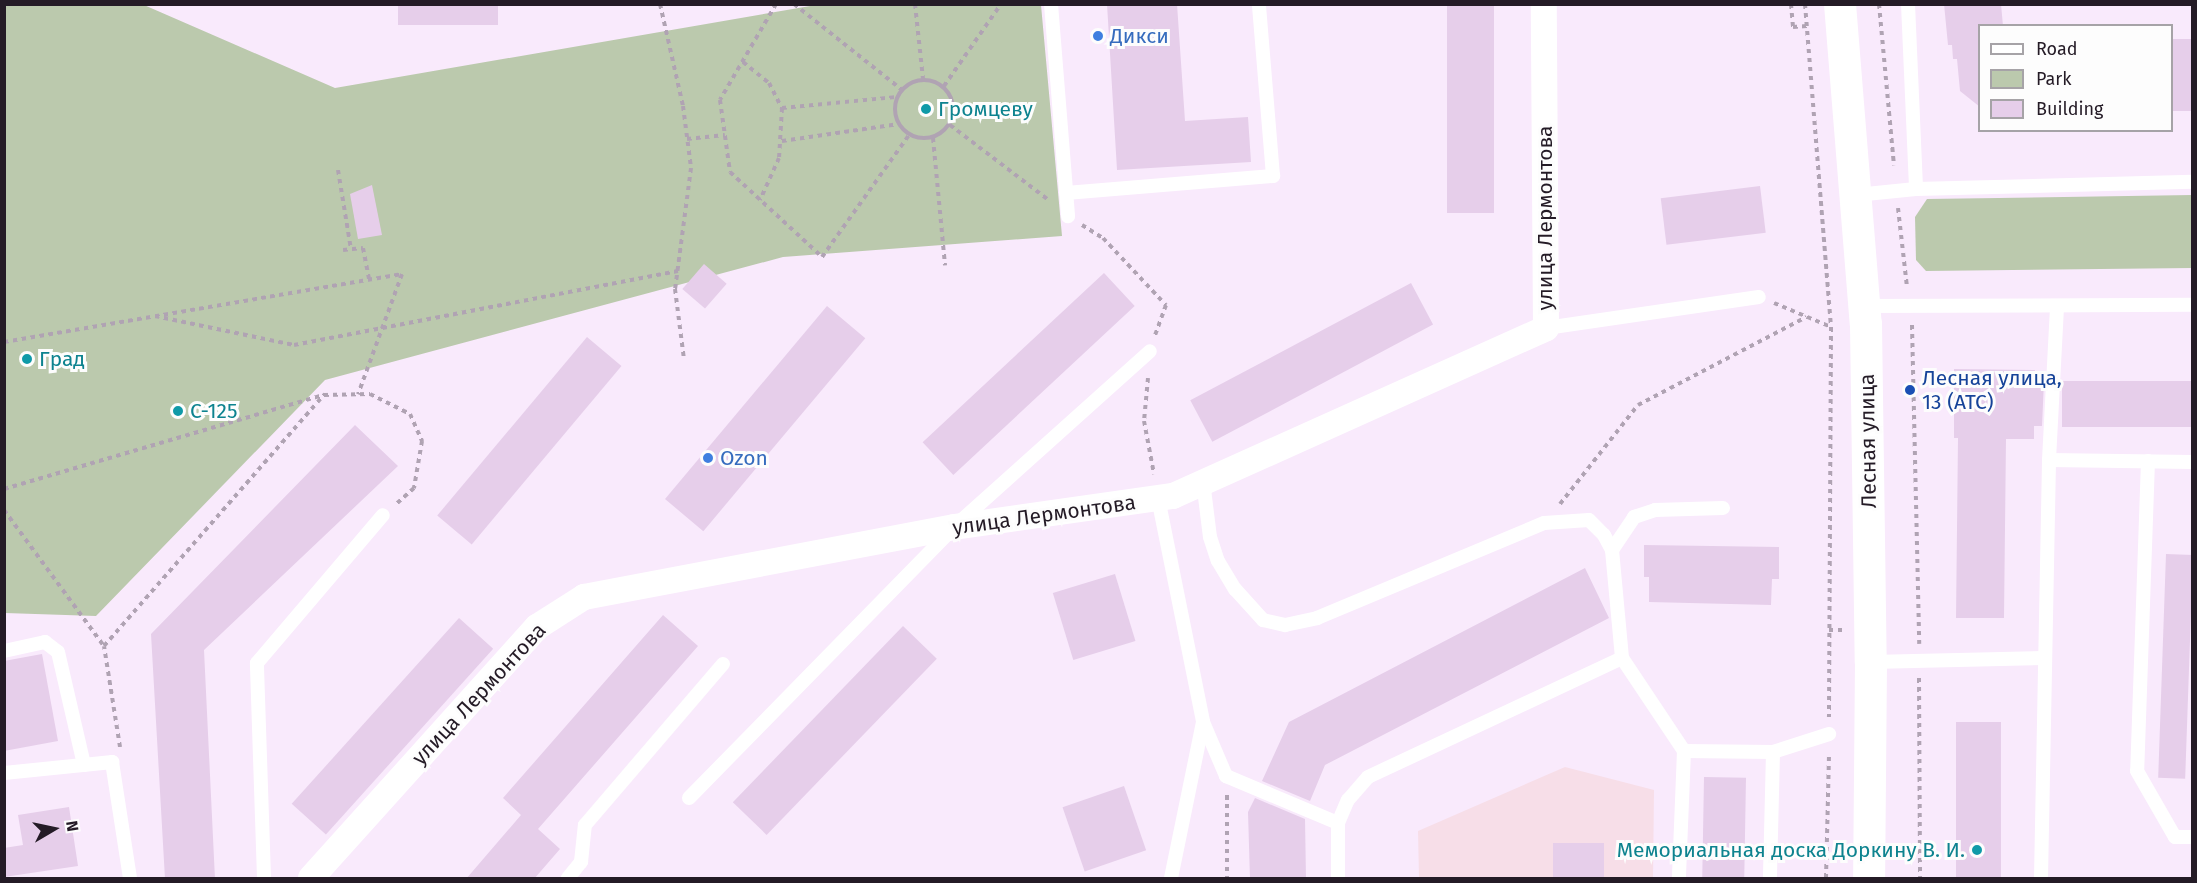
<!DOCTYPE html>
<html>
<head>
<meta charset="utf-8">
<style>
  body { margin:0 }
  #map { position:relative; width:2197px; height:883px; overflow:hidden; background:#f9eafc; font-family:"Fira Sans",sans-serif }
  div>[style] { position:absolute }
  .education>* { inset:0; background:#f7dee8 }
  .green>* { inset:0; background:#bbc9ad }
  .building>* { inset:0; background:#e6ceea; transform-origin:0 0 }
  .path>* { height:4px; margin-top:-2px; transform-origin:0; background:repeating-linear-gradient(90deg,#b0a3b3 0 4.5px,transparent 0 9px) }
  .path>.ring { margin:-2px; padding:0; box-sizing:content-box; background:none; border:4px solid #b0a3b3; border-radius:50% }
  .service>* { height:14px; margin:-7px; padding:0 7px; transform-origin:7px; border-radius:7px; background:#fff }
  .minor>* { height:26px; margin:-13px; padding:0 13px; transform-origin:13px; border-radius:13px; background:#fff }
  .tertiary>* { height:32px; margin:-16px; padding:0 16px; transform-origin:16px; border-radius:16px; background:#fff }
  .dots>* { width:16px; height:16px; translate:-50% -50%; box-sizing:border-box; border:3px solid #fdfdfd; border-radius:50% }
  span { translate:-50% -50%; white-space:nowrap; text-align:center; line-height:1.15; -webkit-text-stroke:6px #fdfdfd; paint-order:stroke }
  .shop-label { font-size:21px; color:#366cbe }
  .left { translate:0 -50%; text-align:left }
  .culture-label { font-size:21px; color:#0d838f }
  .right { translate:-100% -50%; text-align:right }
  .street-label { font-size:21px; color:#241b26 }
  .transit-label { font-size:21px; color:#164399 }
  .frame { position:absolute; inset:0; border:6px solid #241b26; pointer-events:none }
  .legend { position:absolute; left:1978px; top:24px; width:195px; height:108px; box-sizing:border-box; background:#fdfdfd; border:2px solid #a6a3a7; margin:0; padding:8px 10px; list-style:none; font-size:18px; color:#241b26 }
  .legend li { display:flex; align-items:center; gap:12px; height:30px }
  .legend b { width:30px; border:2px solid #a6a3a7 }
  .north { position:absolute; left:24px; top:799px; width:60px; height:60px; -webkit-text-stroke:4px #fdfdfd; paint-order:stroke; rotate:81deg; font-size:16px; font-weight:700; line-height:24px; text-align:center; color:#241b26 }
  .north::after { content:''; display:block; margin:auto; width:21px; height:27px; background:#241b26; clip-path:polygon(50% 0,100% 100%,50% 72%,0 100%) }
</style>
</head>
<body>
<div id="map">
  <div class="education">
    <i style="clip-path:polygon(1565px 767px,1654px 790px,1653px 878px,1419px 878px,1418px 831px)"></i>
  </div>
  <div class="green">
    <i style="clip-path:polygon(5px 5px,144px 5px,335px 88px,816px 5px,1041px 5px,1062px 236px,783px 257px,325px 380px,96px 616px,5px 613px)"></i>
    <i style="clip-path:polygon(2192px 195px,2192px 268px,1926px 271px,1916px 260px,1915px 217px,1927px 199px)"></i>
  </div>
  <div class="building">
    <i style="left:398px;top:4px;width:100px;height:21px"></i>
    <i style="clip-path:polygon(1107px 4px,1177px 4px,1185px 121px,1248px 117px,1251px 162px,1117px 170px)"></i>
    <i style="left:1447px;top:4px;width:47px;height:209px"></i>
    <i style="clip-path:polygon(1944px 4px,2001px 4px,2003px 26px,1980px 26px,1980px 107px,1960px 91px,1957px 59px,1953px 59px,1952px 45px,1948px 45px)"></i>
    <i style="left:2193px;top:39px;width:72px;height:21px;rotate:90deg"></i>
    <i style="clip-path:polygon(372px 185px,382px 235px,358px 239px,350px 194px)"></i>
    <i style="left:1760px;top:186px;width:47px;height:100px;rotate:83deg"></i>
    <i style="left:704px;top:264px;width:30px;height:33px;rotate:41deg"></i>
    <i style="left:1104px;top:273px;width:45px;height:248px;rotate:47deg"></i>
    <i style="left:1411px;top:283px;width:47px;height:250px;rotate:62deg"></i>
    <i style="left:827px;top:306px;width:50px;height:252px;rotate:40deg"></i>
    <i style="left:587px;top:337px;width:45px;height:233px;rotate:40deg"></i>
    <i style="clip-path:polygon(1954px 369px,2035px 370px,2035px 380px,2044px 381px,2042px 426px,2034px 426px,2034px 439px,2006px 439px,2004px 618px,1956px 618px,1958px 438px,1954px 438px)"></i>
    <i style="left:2062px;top:381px;width:131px;height:46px"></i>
    <i style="clip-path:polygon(355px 425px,398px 466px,204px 650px,215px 879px,165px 879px,151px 634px)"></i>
    <i style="clip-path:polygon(1644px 545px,1779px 547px,1779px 579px,1772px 579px,1771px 605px,1649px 602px,1649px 577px,1644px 577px)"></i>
    <i style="left:2166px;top:554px;width:27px;height:224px;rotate:2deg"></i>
    <i style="clip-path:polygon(1585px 568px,1609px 618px,1325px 765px,1310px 801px,1262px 781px,1289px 722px)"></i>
    <i style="left:1115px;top:574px;width:70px;height:65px;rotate:73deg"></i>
    <i style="clip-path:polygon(663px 615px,698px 646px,538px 829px,560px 849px,534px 879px,466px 879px,521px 815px,503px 798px)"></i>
    <i style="left:459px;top:618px;width:46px;height:250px;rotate:42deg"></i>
    <i style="left:903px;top:626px;width:47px;height:245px;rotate:44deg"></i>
    <i style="clip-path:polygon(42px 654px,58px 741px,4px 751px,4px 661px)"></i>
    <i style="left:1956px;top:722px;width:45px;height:157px"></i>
    <i style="left:1704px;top:777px;width:42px;height:102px;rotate:1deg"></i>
    <i style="left:1124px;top:786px;width:68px;height:65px;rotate:71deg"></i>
    <i style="clip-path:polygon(1255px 798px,1305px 819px,1306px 879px,1250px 879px,1248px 812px)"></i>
    <i style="clip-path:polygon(69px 807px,78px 866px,4px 877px,4px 848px,23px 845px,18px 815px)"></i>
    <i style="left:1604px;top:843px;width:36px;height:51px;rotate:90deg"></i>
  </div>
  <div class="path">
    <i style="left:660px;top:4px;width:105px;rotate:77.3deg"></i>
    <i style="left:683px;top:106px;width:63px;rotate:82.6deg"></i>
    <i style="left:691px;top:168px;width:122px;rotate:97.5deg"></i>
    <i style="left:675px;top:289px;width:71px;rotate:82.7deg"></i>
    <i style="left:776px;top:4px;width:111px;rotate:120.3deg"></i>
    <i style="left:720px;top:100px;width:73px;rotate:82.1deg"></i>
    <i style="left:730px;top:172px;width:125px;rotate:42.7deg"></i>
    <i style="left:822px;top:257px;width:150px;rotate:-54.5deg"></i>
    <i style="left:794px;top:4px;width:138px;rotate:38.5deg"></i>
    <i style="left:915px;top:4px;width:75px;rotate:83.9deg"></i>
    <i style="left:1791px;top:4px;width:23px;rotate:85deg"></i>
    <i style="left:1793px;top:27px;width:14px;rotate:-4deg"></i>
    <i style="left:1805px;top:4px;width:324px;rotate:85.4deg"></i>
    <i style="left:1831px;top:327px;width:390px;rotate:90.3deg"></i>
    <i style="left:1879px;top:4px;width:162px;rotate:84.7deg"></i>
    <i style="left:743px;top:62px;width:33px;rotate:39deg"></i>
    <i style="left:769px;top:83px;width:28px;rotate:63deg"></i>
    <i style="left:782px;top:108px;width:50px;rotate:93.4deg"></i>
    <i style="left:779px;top:158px;width:46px;rotate:114.3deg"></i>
    <i class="ring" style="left:895px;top:80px;width:54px;height:54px"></i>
    <i style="left:944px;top:86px;width:100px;rotate:-55.2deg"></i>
    <i style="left:782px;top:108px;width:116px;rotate:-5.5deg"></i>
    <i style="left:950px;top:125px;width:122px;rotate:37.3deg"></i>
    <i style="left:933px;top:138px;width:128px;rotate:84.6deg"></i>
    <i style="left:687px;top:139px;width:38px;rotate:-6deg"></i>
    <i style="left:782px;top:141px;width:118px;rotate:-8.3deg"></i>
    <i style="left:338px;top:170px;width:80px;rotate:80.7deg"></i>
    <i style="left:1898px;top:208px;width:80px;rotate:83.5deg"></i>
    <i style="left:1082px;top:225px;width:25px;rotate:32deg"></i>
    <i style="left:1103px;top:238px;width:92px;rotate:46.8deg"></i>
    <i style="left:1166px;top:305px;width:32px;rotate:110deg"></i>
    <i style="left:343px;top:250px;width:20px;rotate:-6deg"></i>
    <i style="left:363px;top:248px;width:33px;rotate:79deg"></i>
    <i style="left:1774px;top:303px;width:62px;rotate:22.8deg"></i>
    <i style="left:155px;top:316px;width:142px;rotate:11.8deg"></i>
    <i style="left:294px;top:345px;width:391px;rotate:-10.9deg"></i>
    <i style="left:1912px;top:325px;width:319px;rotate:88.7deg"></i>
    <i style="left:4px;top:342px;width:404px;rotate:-9.7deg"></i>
    <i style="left:402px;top:274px;width:128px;rotate:110.1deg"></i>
    <i style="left:1148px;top:378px;width:43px;rotate:95.3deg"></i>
    <i style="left:1144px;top:421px;width:54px;rotate:79.3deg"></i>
    <i style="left:4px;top:489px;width:334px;rotate:-16.4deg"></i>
    <i style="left:1560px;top:504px;width:126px;rotate:-51.8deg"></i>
    <i style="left:1638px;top:405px;width:190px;rotate:-27.6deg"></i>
    <i style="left:4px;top:510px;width:169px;rotate:53.7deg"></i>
    <i style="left:1829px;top:630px;width:15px"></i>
    <i style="left:1919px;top:678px;width:200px;rotate:89.7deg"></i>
    <i style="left:120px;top:747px;width:102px;rotate:-99deg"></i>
    <i style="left:104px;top:646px;width:334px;rotate:-48.8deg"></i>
    <i style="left:324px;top:395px;width:46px;rotate:-1.2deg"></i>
    <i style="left:370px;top:394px;width:45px;rotate:26.6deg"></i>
    <i style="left:410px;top:414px;width:30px;rotate:66deg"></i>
    <i style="left:422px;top:441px;width:48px;rotate:99.7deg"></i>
    <i style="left:414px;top:488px;width:24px;rotate:138deg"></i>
    <i style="left:1227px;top:795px;width:83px;rotate:90deg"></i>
    <i style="left:1826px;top:878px;width:124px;rotate:-88.6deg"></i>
  </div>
  <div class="service">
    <i style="left:1051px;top:4px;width:213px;rotate:85.4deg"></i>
    <i style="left:1908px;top:4px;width:185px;rotate:87.5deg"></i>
    <i style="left:1066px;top:193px;width:208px;rotate:-4.7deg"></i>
    <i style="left:1273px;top:176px;width:173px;rotate:-94.7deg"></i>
    <i style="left:1856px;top:195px;width:60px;rotate:-5.7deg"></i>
    <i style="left:1916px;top:189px;width:276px;rotate:-1.5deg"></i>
    <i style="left:1864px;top:306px;width:328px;rotate:-0.2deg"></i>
    <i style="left:1546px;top:328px;width:215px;rotate:-8.3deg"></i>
    <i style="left:2049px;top:460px;width:143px;rotate:0.8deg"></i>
    <i style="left:2148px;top:461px;width:310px;rotate:92deg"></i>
    <i style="left:2137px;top:771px;width:76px;rotate:60.1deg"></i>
    <i style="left:2175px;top:837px;width:17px"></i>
    <i style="left:1203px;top:481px;width:56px;rotate:82.9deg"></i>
    <i style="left:1210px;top:537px;width:25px;rotate:72deg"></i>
    <i style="left:1218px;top:561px;width:33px;rotate:59deg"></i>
    <i style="left:1235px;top:589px;width:42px;rotate:47.9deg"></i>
    <i style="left:1263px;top:620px;width:23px;rotate:13deg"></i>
    <i style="left:1285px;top:625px;width:33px;rotate:-12deg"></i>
    <i style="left:1317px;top:618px;width:246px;rotate:-22.7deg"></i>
    <i style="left:1544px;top:523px;width:45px;rotate:-3.8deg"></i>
    <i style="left:1589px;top:520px;width:21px;rotate:45deg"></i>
    <i style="left:1604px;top:535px;width:17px;rotate:62deg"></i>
    <i style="left:1612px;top:550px;width:108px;rotate:84.7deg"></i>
    <i style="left:1158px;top:498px;width:228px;rotate:78.6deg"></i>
    <i style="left:1612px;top:550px;width:40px;rotate:-56deg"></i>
    <i style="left:1634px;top:517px;width:22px;rotate:-18deg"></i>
    <i style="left:1655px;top:510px;width:68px;rotate:-1.7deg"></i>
    <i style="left:4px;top:651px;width:42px;rotate:-12.4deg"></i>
    <i style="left:45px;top:642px;width:16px;rotate:38deg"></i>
    <i style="left:58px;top:652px;width:116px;rotate:77deg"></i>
    <i style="left:1871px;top:662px;width:173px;rotate:-1.3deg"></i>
    <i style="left:1684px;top:751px;width:89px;rotate:0.6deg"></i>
    <i style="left:1773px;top:752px;width:126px;rotate:91.4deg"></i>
    <i style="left:1773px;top:752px;width:59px;rotate:-17.8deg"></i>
    <i style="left:4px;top:773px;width:109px;rotate:-5.8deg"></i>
    <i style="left:112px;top:762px;width:117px;rotate:81.2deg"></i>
    <i style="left:689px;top:798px;width:379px;rotate:-45.6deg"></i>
    <i style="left:954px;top:527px;width:263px;rotate:-41.9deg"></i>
    <i style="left:264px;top:878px;width:215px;rotate:-91.9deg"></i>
    <i style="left:257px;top:663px;width:194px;rotate:-49.6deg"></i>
    <i style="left:568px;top:878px;width:21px;rotate:-51deg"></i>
    <i style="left:581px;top:862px;width:37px;rotate:-84deg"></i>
    <i style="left:585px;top:825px;width:212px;rotate:-49.4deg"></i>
    <i style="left:1171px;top:878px;width:159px;rotate:-78.4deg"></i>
    <i style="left:1203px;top:722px;width:59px;rotate:66.9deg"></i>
    <i style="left:1226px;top:776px;width:121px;rotate:22.8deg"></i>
    <i style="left:1338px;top:878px;width:55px;rotate:-90deg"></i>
    <i style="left:1338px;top:823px;width:25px;rotate:-67deg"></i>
    <i style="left:1348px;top:800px;width:30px;rotate:-49deg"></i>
    <i style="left:1368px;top:777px;width:280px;rotate:-25.1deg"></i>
    <i style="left:1622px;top:658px;width:112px;rotate:56.3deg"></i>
    <i style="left:1684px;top:751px;width:127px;rotate:92.3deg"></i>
    <i style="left:2041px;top:878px;width:418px;rotate:-88.9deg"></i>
    <i style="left:2049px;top:460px;width:152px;rotate:-87deg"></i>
  </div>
  <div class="minor">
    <i style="left:311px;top:878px;width:338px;rotate:-48deg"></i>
    <i style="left:537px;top:627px;width:56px;rotate:-32.6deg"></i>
    <i style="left:584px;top:597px;width:377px;rotate:-10.7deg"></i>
    <i style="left:954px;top:527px;width:221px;rotate:-8.1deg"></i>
    <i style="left:1173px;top:496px;width:409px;rotate:-24.2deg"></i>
    <i style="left:1546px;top:328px;width:324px;rotate:-90.4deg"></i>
  </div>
  <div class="tertiary">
    <i style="left:1840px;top:4px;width:321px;rotate:85.4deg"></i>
    <i style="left:1866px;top:324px;width:338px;rotate:89.2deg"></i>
    <i style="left:1871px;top:662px;width:216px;rotate:90.5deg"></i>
  </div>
  <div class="dots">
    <i style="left:1098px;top:36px;background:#3f7fe0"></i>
    <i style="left:926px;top:109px;background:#0f9aa8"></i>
    <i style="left:27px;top:359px;background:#0f9aa8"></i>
    <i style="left:1910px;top:390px;background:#1a4fb4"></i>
    <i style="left:178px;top:411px;background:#0f9aa8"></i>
    <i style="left:708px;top:458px;background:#3f7fe0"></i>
    <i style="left:1977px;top:850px;background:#0f9aa8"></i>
  </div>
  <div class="shop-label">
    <span class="left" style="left:1110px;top:36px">Дикси</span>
    <span class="left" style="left:720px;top:458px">Ozon</span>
  </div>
  <div class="culture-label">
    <span class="left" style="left:938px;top:109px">Громцеву</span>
    <span class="left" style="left:39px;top:359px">Град</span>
    <span class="left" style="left:190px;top:411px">С-125</span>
    <span class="right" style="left:1965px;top:850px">Мемориальная доска Доркину В. И.</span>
  </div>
  <div class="street-label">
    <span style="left:1545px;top:218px;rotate:-90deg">улица Лермонтова</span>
    <span style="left:1868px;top:441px;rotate:-91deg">Лесная улица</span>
    <span style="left:1044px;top:515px;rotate:-8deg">улица Лермонтова</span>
    <span style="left:479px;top:694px;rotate:-47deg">улица Лермонтова</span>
  </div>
  <div class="transit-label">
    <span class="left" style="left:1922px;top:390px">Лесная улица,<br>13 (АТС)</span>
  </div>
  <div class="frame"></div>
  <ul class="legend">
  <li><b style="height:8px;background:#fff"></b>Road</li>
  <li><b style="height:16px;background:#bbc9ad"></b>Park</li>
  <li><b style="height:16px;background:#e6ceea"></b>Building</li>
  </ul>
  <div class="north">N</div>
</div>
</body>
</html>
